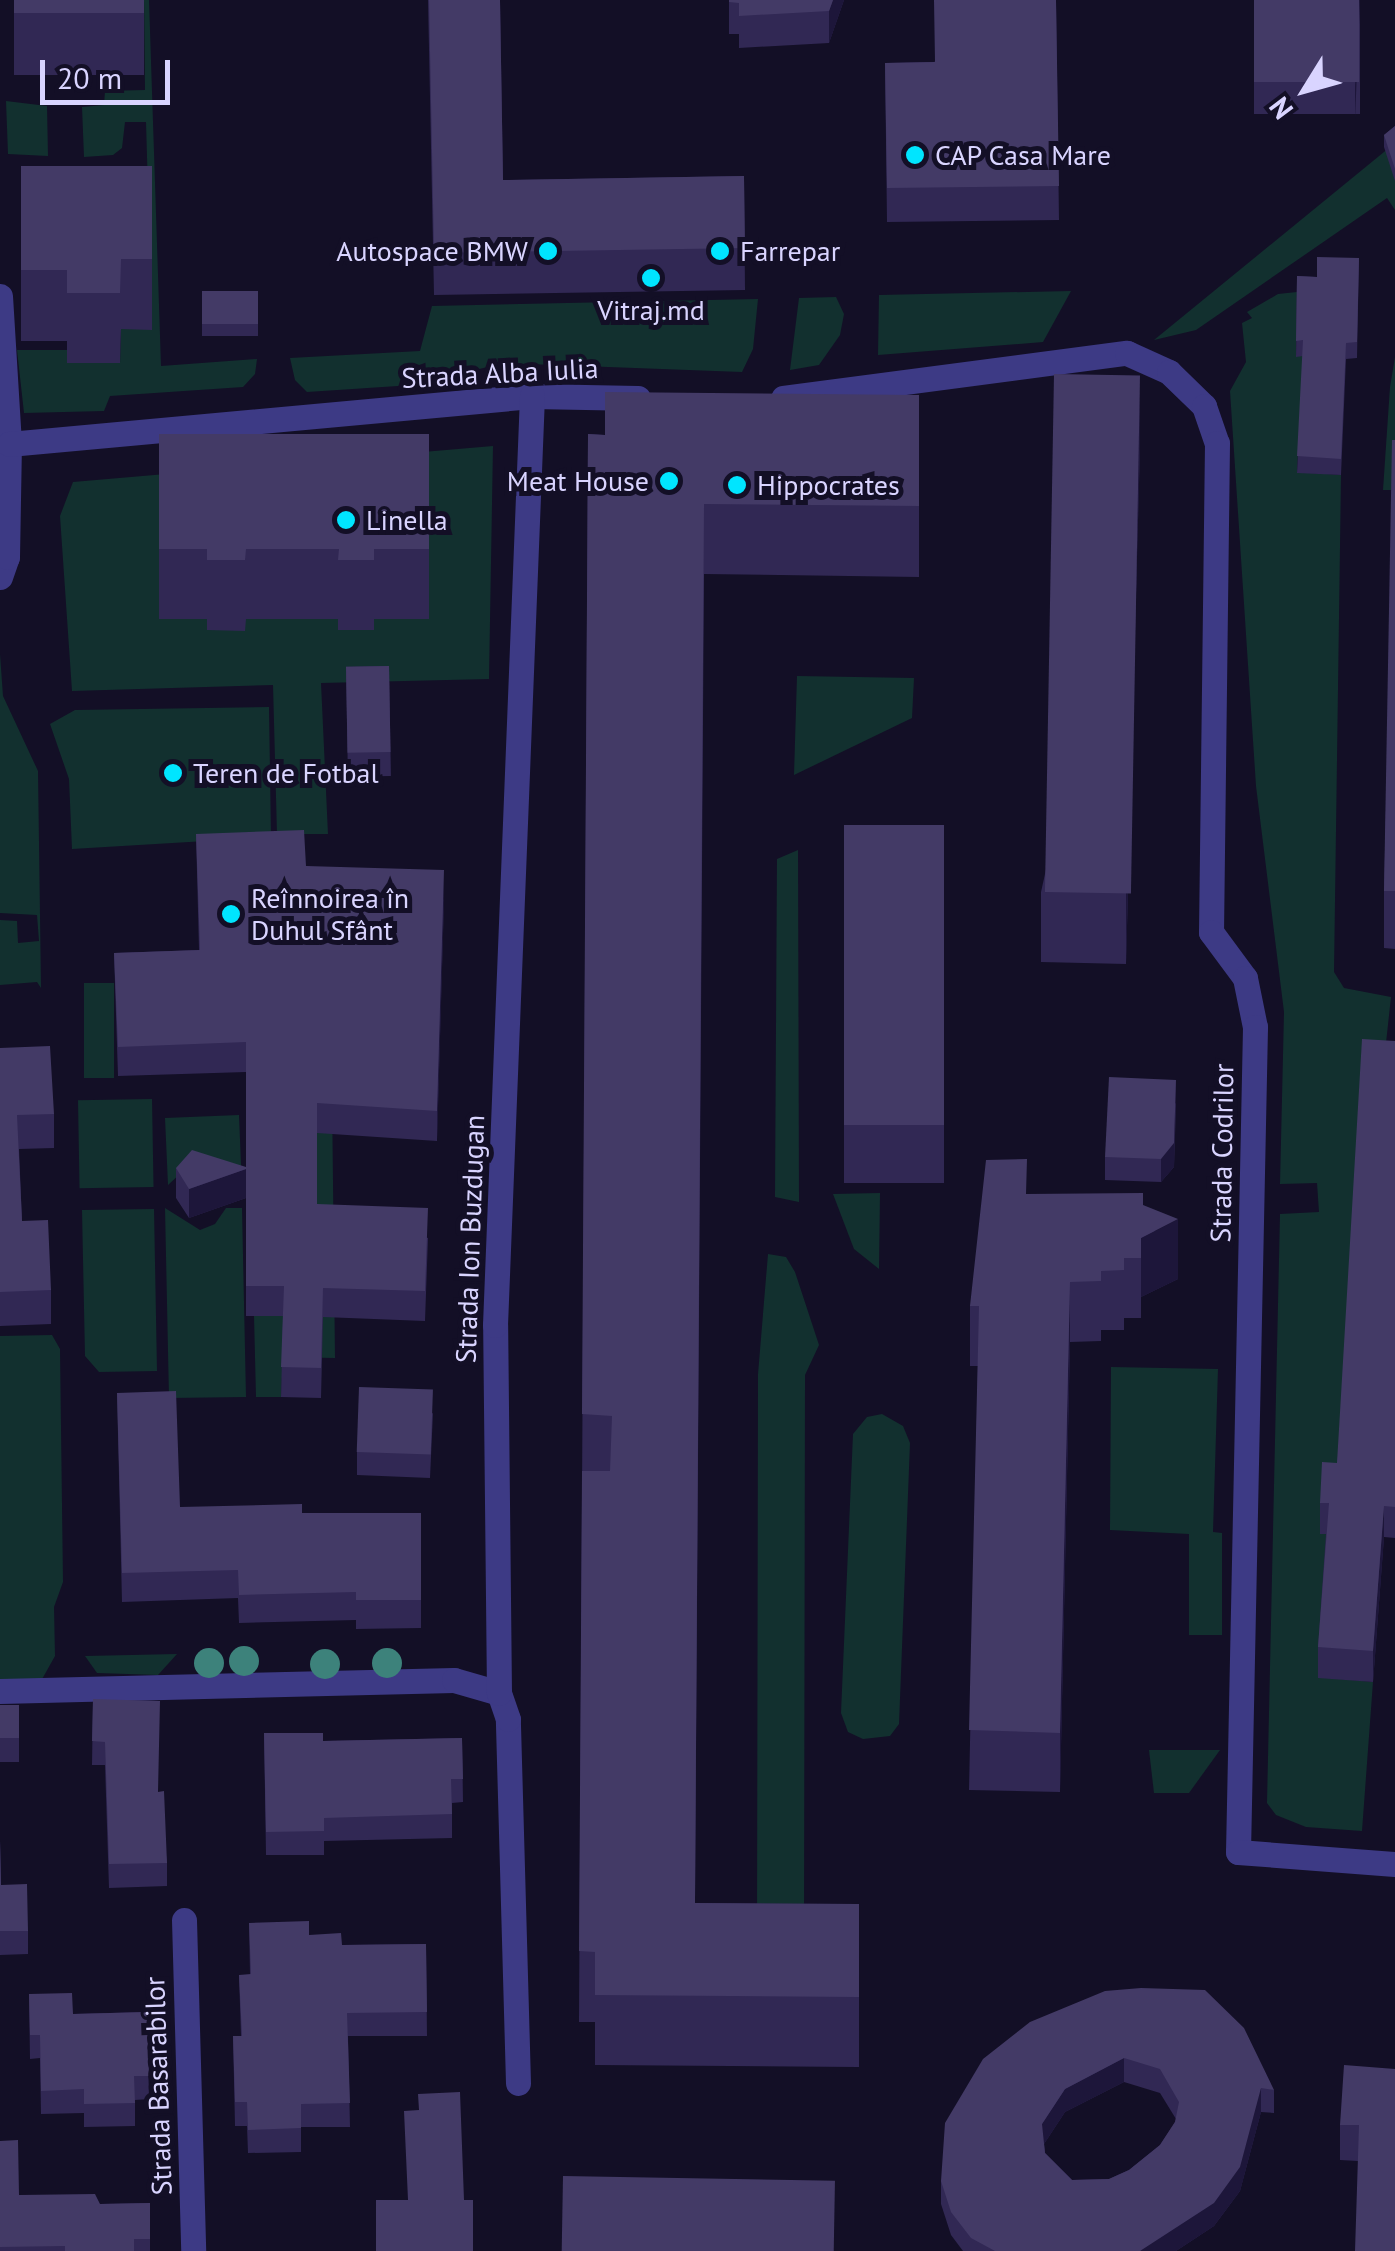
<!DOCTYPE html>
<html>
<head>
<meta charset="utf-8">
<style>
  body { margin:0 }
  #map { position:relative; width:1395px; height:2251px; overflow:hidden; background:#130f26; font-family:"PT Sans",sans-serif }
  div>[style] { position:absolute }
  .green>* { inset:0; background:#12302f; transform-origin:0 0 }
  .service>* { height:25px; margin:-12.5px; padding:0 12.5px; transform-origin:12.5px; border-radius:12.5px; background:#3d3a85 }
  .minor>* { height:25px; margin:-12.5px; padding:0 12.5px; transform-origin:12.5px; border-radius:12.5px; background:#3d3a85 }
  .trees>* { width:30px; height:30px; margin:-15px; border-radius:50%; background:#3d827b }
  .wall>* { inset:0; background:#312854; transform-origin:0 0 }
  .shaded-wall>* { inset:0; background:#1d163a }
  .building>* { inset:0; background:#433a66; transform-origin:0 0 }
  .dots>* { width:28px; height:28px; translate:-50% -50%; box-sizing:border-box; border:5px solid #130f26; border-radius:50% }
  span { translate:-50% -50%; white-space:nowrap; text-align:center; line-height:1.15; -webkit-text-stroke:10px #130f26; paint-order:stroke }
  .poi-label { font-size:28px; color:#d9d4ff }
  .left { translate:0 -50%; text-align:left }
  .right { translate:-100% -50%; text-align:right }
  .street-label { font-size:28px; color:#d9d4ff }
  .north { position:absolute; left:1255px; top:40px; width:100px; height:100px; -webkit-text-stroke:8px #130f26; paint-order:stroke; rotate:233deg; font-size:28px; font-weight:700; line-height:40px; text-align:center; color:#d9d4ff }
  .north::after { content:''; display:block; margin:auto; width:35px; height:45px; background:#d9d4ff; clip-path:polygon(50% 0,100% 100%,50% 72%,0 100%) }
  .scale { position:absolute; left:40px; top:60px; width:130px; height:45px; box-sizing:border-box; border:5px solid #d9d4ff; border-top:0; padding-left:12px; font-size:30px; line-height:35px; white-space:nowrap; color:#d9d4ff; -webkit-text-stroke:8px #130f26; paint-order:stroke }
</style>
</head>
<body>
<div id="map">
  <div class="green">
    <i style="clip-path:polygon(144px 0,149px 0,161px 366px,257px 359px,255px 374px,243px 387px,110px 396px,104px 411px,24px 413px,17px 350px,67px 350px,67px 363px,120px 363px,121px 329px,152px 329px,146px 122px,125px 122px,122px 148px,113px 155px,84px 157px,82px 107px,104px 105px,105px 91px,145px 90px)"></i>
    <i style="clip-path:polygon(6px 101px,47px 106px,48px 156px,8px 154px)"></i>
    <i style="clip-path:polygon(1395px 143px,1395px 210px,1387px 198px,1196px 330px,1154px 340px)"></i>
    <i style="clip-path:polygon(1071px 291px,1043px 342px,878px 355px,879px 295px)"></i>
    <i style="clip-path:polygon(1297px 292px,1296px 356px,1303px 356px,1297px 472px,1341px 475px,1334px 972px,1344px 988px,1391px 997px,1337px 1494px,1320px 1534px,1329px 1534px,1318px 1677px,1373px 1682px,1362px 1831px,1306px 1827px,1276px 1815px,1267px 1803px,1280px 1214px,1319px 1212px,1317px 1183px,1280px 1184px,1284px 1012px,1256px 786px,1230px 391px,1246px 362px,1242px 323px,1252px 318px,1247px 312px,1278px 294px)"></i>
    <i style="clip-path:polygon(836px 297px,844px 314px,840px 335px,819px 365px,790px 370px,799px 298px)"></i>
    <i style="clip-path:polygon(758px 299px,753px 349px,742px 372px,504px 363px,413px 385px,307px 392px,295px 380px,290px 358px,420px 351px,432px 306px)"></i>
    <i style="clip-path:polygon(1395px 357px,1395px 490px,1383px 490px,1390px 387px)"></i>
    <i style="clip-path:polygon(493px 446px,489px 679px,321px 683px,328px 834px,277px 834px,273px 685px,72px 691px,60px 516px,73px 482px)"></i>
    <i style="clip-path:polygon(0 654px,3px 696px,38px 771px,41px 988px,37px 982px,0 985px,0 920px,17px 921px,18px 943px,39px 941px,37px 915px,0 913px)"></i>
    <i style="clip-path:polygon(797px 676px,914px 678px,912px 718px,794px 775px)"></i>
    <i style="clip-path:polygon(269px 707px,271px 837px,72px 849px,69px 779px,50px 724px,75px 710px)"></i>
    <i style="clip-path:polygon(798px 850px,799px 1202px,775px 1197px,777px 859px)"></i>
    <i style="left:84px;top:983px;width:30px;height:95px"></i>
    <i style="clip-path:polygon(332px 1094px,335px 1358px,283px 1357px,281px 1397px,256px 1397px,254px 1316px,316px 1316px,317px 1117px)"></i>
    <i style="left:152px;top:1099px;width:88px;height:74px;rotate:89deg"></i>
    <i style="clip-path:polygon(239px 1115px,242px 1189px,181px 1173px,168px 1185px,165px 1118px)"></i>
    <i style="clip-path:polygon(880px 1193px,879px 1269px,854px 1249px,833px 1194px)"></i>
    <i style="clip-path:polygon(165px 1208px,200px 1230px,215px 1224px,226px 1208px,242px 1208px,246px 1397px,169px 1398px)"></i>
    <i style="clip-path:polygon(154px 1209px,157px 1371px,99px 1372px,85px 1356px,82px 1210px)"></i>
    <i style="clip-path:polygon(768px 1254px,786px 1257px,795px 1272px,819px 1345px,805px 1375px,804px 1940px,757px 1940px,758px 1374px)"></i>
    <i style="clip-path:polygon(52px 1335px,60px 1349px,63px 1582px,54px 1607px,55px 1656px,41px 1681px,0 1682px,0 1336px)"></i>
    <i style="clip-path:polygon(1111px 1367px,1218px 1369px,1213px 1532px,1222px 1533px,1222px 1635px,1189px 1635px,1189px 1534px,1110px 1530px)"></i>
    <i style="clip-path:polygon(882px 1414px,903px 1426px,910px 1443px,899px 1724px,890px 1736px,863px 1739px,848px 1732px,841px 1713px,853px 1434px,867px 1417px)"></i>
    <i style="clip-path:polygon(177px 1654px,158px 1675px,97px 1673px,85px 1656px)"></i>
    <i style="clip-path:polygon(1149px 1750px,1220px 1750px,1189px 1793px,1154px 1793px)"></i>
  </div>
  <div class="service">
    <i style="left:0;top:296px;width:148px;rotate:86.5deg"></i>
  </div>
  <div class="minor">
    <i style="left:783px;top:398px;width:347px;rotate:-7.5deg"></i>
    <i style="left:1127px;top:353px;width:46px;rotate:24.3deg"></i>
    <i style="left:1169px;top:372px;width:49px;rotate:44.2deg"></i>
    <i style="left:1204px;top:406px;width:39px;rotate:71deg"></i>
    <i style="left:1217px;top:443px;width:489px;rotate:90.7deg"></i>
    <i style="left:1211px;top:932px;width:57px;rotate:53.5deg"></i>
    <i style="left:1245px;top:978px;width:50px;rotate:78.5deg"></i>
    <i style="left:1255px;top:1027px;width:825px;rotate:91.18deg"></i>
    <i style="left:1238px;top:1852px;width:157px;rotate:4.4deg"></i>
    <i style="left:0;top:577px;width:21px;rotate:-71deg"></i>
    <i style="left:7px;top:557px;width:113px;rotate:-89deg"></i>
    <i style="left:9px;top:444px;width:525px;rotate:-5.24deg"></i>
    <i style="left:532px;top:396px;width:106px;rotate:1.1deg"></i>
    <i style="left:0;top:1691px;width:454px;rotate:-1.4deg"></i>
    <i style="left:454px;top:1680px;width:47px;rotate:16.1deg"></i>
    <i style="left:184px;top:1920px;width:331px;rotate:88.4deg"></i>
    <i style="left:518px;top:2083px;width:364px;rotate:-91.6deg"></i>
    <i style="left:508px;top:1719px;width:28px;rotate:-109deg"></i>
    <i style="left:499px;top:1693px;width:368px;rotate:-90.6deg"></i>
    <i style="left:495px;top:1325px;width:930px;rotate:-87.72deg"></i>
  </div>
  <div class="trees">
    <i style="left:244px;top:1661px"></i>
    <i style="left:209px;top:1663px"></i>
    <i style="left:387px;top:1663px"></i>
    <i style="left:325px;top:1664px"></i>
  </div>
  <div class="wall">
    <i style="left:14px;top:0;width:130px;height:75px"></i>
    <i style="clip-path:polygon(428px 0,500px 0,503px 180px,744px 176px,745px 290px,434px 295px)"></i>
    <i style="clip-path:polygon(729px 0,844px 0,829px 43px,739px 48px,739px 34px,729px 34px)"></i>
    <i style="clip-path:polygon(1056px 0,1059px 220px,887px 222px,885px 63px,934px 62px)"></i>
    <i style="left:1254px;top:0;width:106px;height:114px"></i>
    <i style="clip-path:polygon(1395px 126px,1395px 181px,1384px 147px,1384px 135px)"></i>
    <i style="clip-path:polygon(21px 166px,152px 166px,152px 330px,121px 329px,120px 363px,67px 363px,67px 341px,21px 341px)"></i>
    <i style="clip-path:polygon(1359px 258px,1357px 358px,1346px 359px,1341px 475px,1297px 473px,1303px 356px,1296px 357px,1297px 276px,1317px 277px)"></i>
    <i style="left:202px;top:291px;width:56px;height:45px"></i>
    <i style="clip-path:polygon(919px 395px,919px 577px,704px 574px,695px 1903px,859px 1904px,859px 2067px,595px 2065px,595px 2022px,579px 2022px,588px 434px,605px 435px)"></i>
    <i style="clip-path:polygon(159px 434px,429px 434px,429px 619px,374px 619px,374px 630px,338px 630px,338px 619px,246px 619px,245px 631px,207px 630px,207px 619px,159px 619px)"></i>
    <i style="clip-path:polygon(1395px 440px,1395px 949px,1384px 948px,1384px 891px)"></i>
    <i style="clip-path:polygon(1140px 447px,1126px 964px,1041px 962px,1041px 892px)"></i>
    <i style="left:389px;top:666px;width:110px;height:43px;rotate:89deg"></i>
    <i style="left:944px;top:825px;width:358px;height:100px;rotate:90deg"></i>
    <i style="clip-path:polygon(196px 834px,306px 866px,444px 900px,437px 1141px,317px 1133px,317px 1204px,428px 1238px,425px 1321px,323px 1317px,321px 1398px,281px 1397px,283px 1316px,246px 1316px,246px 1198px,189px 1218px,176px 1198px,176px 1168px,246px 1167px,246px 1072px,118px 1076px,114px 953px,199px 950px)"></i>
    <i style="clip-path:polygon(1395px 1041px,1395px 1538px,1384px 1537px,1373px 1682px,1318px 1678px,1318px 1647px,1326px 1534px,1320px 1534px,1320px 1503px,1337px 1463px)"></i>
    <i style="clip-path:polygon(0 1048px,54px 1114px,54px 1148px,19px 1149px,22px 1221px,51px 1290px,51px 1324px,0 1326px)"></i>
    <i style="clip-path:polygon(1176px 1103px,1174px 1167px,1161px 1182px,1105px 1180px,1105px 1157px)"></i>
    <i style="clip-path:polygon(1027px 1194px,1143px 1205px,1178px 1279px,1141px 1297px,1141px 1318px,1124px 1318px,1124px 1330px,1101px 1330px,1101px 1341px,1070px 1342px,1060px 1792px,969px 1790px,978px 1366px,970px 1366px,970px 1306px)"></i>
    <i style="clip-path:polygon(117px 1393px,180px 1507px,302px 1513px,421px 1513px,421px 1628px,356px 1629px,356px 1620px,239px 1623px,238px 1598px,122px 1602px)"></i>
    <i style="clip-path:polygon(433px 1413px,430px 1478px,357px 1475px,357px 1452px)"></i>
    <i style="clip-path:polygon(93px 1699px,158px 1791px,167px 1863px,167px 1886px,109px 1888px,105px 1765px,92px 1765px)"></i>
    <i style="left:0;top:1705px;width:19px;height:57px"></i>
    <i style="clip-path:polygon(264px 1733px,323px 1741px,462px 1738px,463px 1802px,452px 1803px,452px 1838px,324px 1841px,324px 1855px,266px 1855px)"></i>
    <i style="clip-path:polygon(0 1840px,1px 1885px,28px 1931px,28px 1954px,0 1955px)"></i>
    <i style="clip-path:polygon(249px 1923px,309px 1935px,342px 1945px,426px 1944px,427px 2036px,348px 2036px,350px 2127px,301px 2127px,301px 2152px,248px 2153px,247px 2126px,235px 2126px,233px 2036px,241px 2036px,239px 1975px,250px 1975px)"></i>
    <i style="clip-path:polygon(29px 1994px,73px 2014px,147px 2012px,149px 2099px,135px 2100px,135px 2126px,84px 2127px,84px 2113px,41px 2114px,40px 2058px,30px 2059px)"></i>
    <i style="clip-path:polygon(evenodd,1030px 2022px,1274px 2090px,1274px 2113px,1261px 2112px,1240px 2191px,1214px 2226px,1176px 2251px,963px 2251px,951px 2235px,941px 2204px,941px 2181px,1030px 2022px,1124px 2082px,1160px 2093px,1176px 2119px,1175px 2122px,1160px 2145px,1129px 2170px,1109px 2179px,1072px 2180px,1045px 2153px,1044px 2144px,1065px 2112px,1124px 2082px)"></i>
    <i style="clip-path:polygon(1395px 2069px,1358px 2161px,1340px 2160px,1340px 2125px)"></i>
    <i style="clip-path:polygon(0 2141px,19px 2195px,100px 2204px,150px 2203px,150px 2251px,0 2251px)"></i>
  </div>
  <div class="shaded-wall">
    <i style="clip-path:polygon(833px 0,844px 0,829px 43px,829px 11px)"></i>
    <i style="clip-path:polygon(1359px 0,1360px 0,1355px 119px,1355px 87px)"></i>
    <i style="clip-path:polygon(1140px 376px,1140px 447px,1126px 964px,1126px 894px)"></i>
    <i style="clip-path:polygon(444px 870px,444px 900px,437px 1141px,437px 1111px)"></i>
    <i style="clip-path:polygon(1176px 1080px,1174px 1167px,1161px 1182px,1161px 1159px)"></i>
    <i style="clip-path:polygon(246px 1169px,246px 1198px,189px 1218px,189px 1189px)"></i>
    <i style="clip-path:polygon(1178px 1219px,1178px 1279px,1141px 1297px,1141px 1238px)"></i>
    <i style="clip-path:polygon(1070px 1282px,1070px 1342px,1060px 1792px,1060px 1733px)"></i>
    <i style="clip-path:polygon(1384px 1506px,1384px 1537px,1373px 1682px,1373px 1651px)"></i>
    <i style="clip-path:polygon(1124px 2058px,1124px 2082px,1065px 2112px,1042px 2147px,1042px 2124px,1065px 2089px)"></i>
    <i style="clip-path:polygon(1261px 2088px,1261px 2112px,1240px 2191px,1214px 2226px,1176px 2251px,1140px 2251px)"></i>
  </div>
  <div class="building">
    <i style="left:14px;top:0;width:130px;height:13px"></i>
    <i style="clip-path:polygon(429px 0,500px 0,503px 180px,744px 176px,745px 248px,434px 253px)"></i>
    <i style="clip-path:polygon(729px 0,833px 0,829px 11px,739px 16px,739px 3px,729px 2px)"></i>
    <i style="clip-path:polygon(934px 0,1056px 0,1059px 186px,887px 188px,885px 63px,935px 62px)"></i>
    <i style="left:1254px;top:0;width:105px;height:82px"></i>
    <i style="clip-path:polygon(1395px 126px,1395px 169px,1384px 135px)"></i>
    <i style="clip-path:polygon(21px 166px,152px 166px,152px 259px,121px 259px,120px 293px,67px 293px,67px 270px,21px 270px)"></i>
    <i style="clip-path:polygon(1317px 257px,1359px 258px,1357px 342px,1346px 343px,1341px 459px,1297px 456px,1303px 340px,1296px 341px,1297px 276px,1317px 277px)"></i>
    <i style="left:202px;top:291px;width:56px;height:33px"></i>
    <i style="left:1054px;top:374px;width:86px;height:518px;rotate:1deg"></i>
    <i style="clip-path:polygon(605px 392px,919px 395px,919px 506px,704px 504px,695px 1903px,859px 1904px,859px 1997px,595px 1995px,595px 1952px,579px 1951px,582px 1471px,610px 1471px,612px 1416px,582px 1414px,588px 434px,605px 435px)"></i>
    <i style="clip-path:polygon(159px 434px,429px 434px,429px 549px,374px 549px,374px 560px,338px 560px,339px 549px,246px 549px,245px 560px,207px 560px,207px 549px,159px 549px)"></i>
    <i style="clip-path:polygon(1392px 440px,1395px 440px,1395px 891px,1384px 891px)"></i>
    <i style="left:389px;top:666px;width:86px;height:43px;rotate:89deg"></i>
    <i style="left:944px;top:825px;width:300px;height:100px;rotate:90deg"></i>
    <i style="clip-path:polygon(304px 830px,306px 866px,444px 870px,437px 1111px,317px 1103px,317px 1204px,428px 1208px,425px 1291px,323px 1288px,321px 1368px,281px 1367px,284px 1286px,246px 1286px,246px 1169px,189px 1189px,176px 1168px,192px 1150px,246px 1167px,246px 1042px,118px 1047px,114px 953px,200px 950px,196px 834px)"></i>
    <i style="clip-path:polygon(1362px 1039px,1395px 1041px,1395px 1507px,1384px 1506px,1373px 1651px,1318px 1647px,1329px 1503px,1320px 1503px,1322px 1462px,1337px 1463px)"></i>
    <i style="clip-path:polygon(50px 1046px,54px 1114px,17px 1115px,22px 1221px,48px 1220px,51px 1290px,0 1292px,0 1048px)"></i>
    <i style="clip-path:polygon(1109px 1077px,1176px 1080px,1174px 1143px,1161px 1159px,1105px 1157px)"></i>
    <i style="clip-path:polygon(1027px 1159px,1026px 1194px,1143px 1193px,1143px 1205px,1178px 1219px,1141px 1238px,1141px 1258px,1124px 1258px,1124px 1270px,1101px 1271px,1101px 1281px,1070px 1282px,1060px 1733px,969px 1730px,979px 1306px,970px 1306px,986px 1160px)"></i>
    <i style="left:359px;top:1387px;width:74px;height:65px;rotate:2deg"></i>
    <i style="clip-path:polygon(176px 1391px,180px 1507px,302px 1504px,302px 1513px,421px 1513px,421px 1600px,356px 1600px,356px 1592px,239px 1595px,238px 1570px,122px 1573px,117px 1393px)"></i>
    <i style="clip-path:polygon(93px 1699px,160px 1701px,158px 1792px,164px 1791px,167px 1863px,109px 1864px,105px 1742px,92px 1741px)"></i>
    <i style="left:0;top:1705px;width:19px;height:33px"></i>
    <i style="clip-path:polygon(264px 1733px,323px 1733px,323px 1741px,462px 1738px,463px 1779px,451px 1779px,452px 1814px,324px 1818px,324px 1831px,266px 1832px)"></i>
    <i style="clip-path:polygon(0 1840px,1px 1885px,27px 1884px,28px 1931px,0 1931px)"></i>
    <i style="clip-path:polygon(309px 1921px,309px 1935px,341px 1933px,342px 1945px,426px 1944px,427px 2012px,347px 2013px,350px 2103px,301px 2104px,301px 2128px,248px 2130px,247px 2102px,235px 2102px,233px 2036px,242px 2036px,239px 1975px,251px 1974px,249px 1923px)"></i>
    <i style="clip-path:polygon(evenodd,1141px 1988px,1205px 1990px,1244px 2028px,1274px 2090px,1261px 2088px,1240px 2167px,1214px 2203px,1140px 2251px,995px 2251px,971px 2238px,951px 2212px,941px 2181px,945px 2123px,983px 2059px,1030px 2022px,1105px 1991px,1141px 1988px,1124px 2058px,1160px 2069px,1179px 2102px,1175px 2122px,1160px 2145px,1129px 2170px,1109px 2179px,1072px 2180px,1045px 2153px,1042px 2124px,1065px 2089px,1124px 2058px)"></i>
    <i style="clip-path:polygon(72px 1993px,73px 2014px,147px 2012px,149px 2076px,134px 2076px,135px 2103px,84px 2104px,84px 2089px,41px 2091px,40px 2035px,30px 2035px,29px 1994px)"></i>
    <i style="clip-path:polygon(1344px 2065px,1395px 2069px,1395px 2251px,1355px 2251px,1359px 2125px,1340px 2125px)"></i>
    <i style="clip-path:polygon(460px 2092px,464px 2200px,473px 2200px,473px 2251px,376px 2251px,376px 2200px,408px 2200px,404px 2111px,419px 2110px,418px 2094px)"></i>
    <i style="clip-path:polygon(18px 2140px,19px 2195px,95px 2194px,100px 2204px,150px 2203px,150px 2239px,134px 2239px,134px 2251px,65px 2251px,65px 2246px,0 2247px,0 2141px)"></i>
    <i style="left:563px;top:2176px;width:272px;height:75px;rotate:1deg"></i>
  </div>
  <div class="dots">
    <i style="left:915px;top:155px;background:#00e5ff"></i>
    <i style="left:548px;top:251px;background:#00e5ff"></i>
    <i style="left:720px;top:251px;background:#00e5ff"></i>
    <i style="left:651px;top:278px;background:#00e5ff"></i>
    <i style="left:669px;top:481px;background:#00e5ff"></i>
    <i style="left:737px;top:485px;background:#00e5ff"></i>
    <i style="left:346px;top:520px;background:#00e5ff"></i>
    <i style="left:173px;top:773px;background:#00e5ff"></i>
    <i style="left:231px;top:914px;background:#00e5ff"></i>
  </div>
  <div class="poi-label">
    <span class="left" style="left:935px;top:155px">CAP Casa Mare</span>
    <span class="right" style="left:528px;top:251px">Autospace BMW</span>
    <span class="left" style="left:740px;top:251px">Farrepar</span>
    <span style="left:651px;top:310px">Vitraj.md</span>
    <span class="right" style="left:649px;top:481px">Meat House</span>
    <span class="left" style="left:757px;top:485px">Hippocrates</span>
    <span class="left" style="left:366px;top:520px">Linella</span>
    <span class="left" style="left:193px;top:773px">Teren de Fotbal</span>
    <span class="left" style="left:251px;top:914px">Reînnoirea în<br>Duhul Sfânt</span>
  </div>
  <div class="street-label">
    <span style="left:500px;top:373px;rotate:-3deg">Strada Alba Iulia</span>
    <span style="left:1222px;top:1153px;rotate:-89deg">Strada Codrilor</span>
    <span style="left:470px;top:1239px;rotate:-88deg">Strada Ion Buzdugan</span>
    <span style="left:158px;top:2086px;rotate:-92deg">Strada Basarabilor</span>
  </div>
  <div class="north">N</div>
  <div class="scale">20 m</div>
</div>
</body>
</html>
